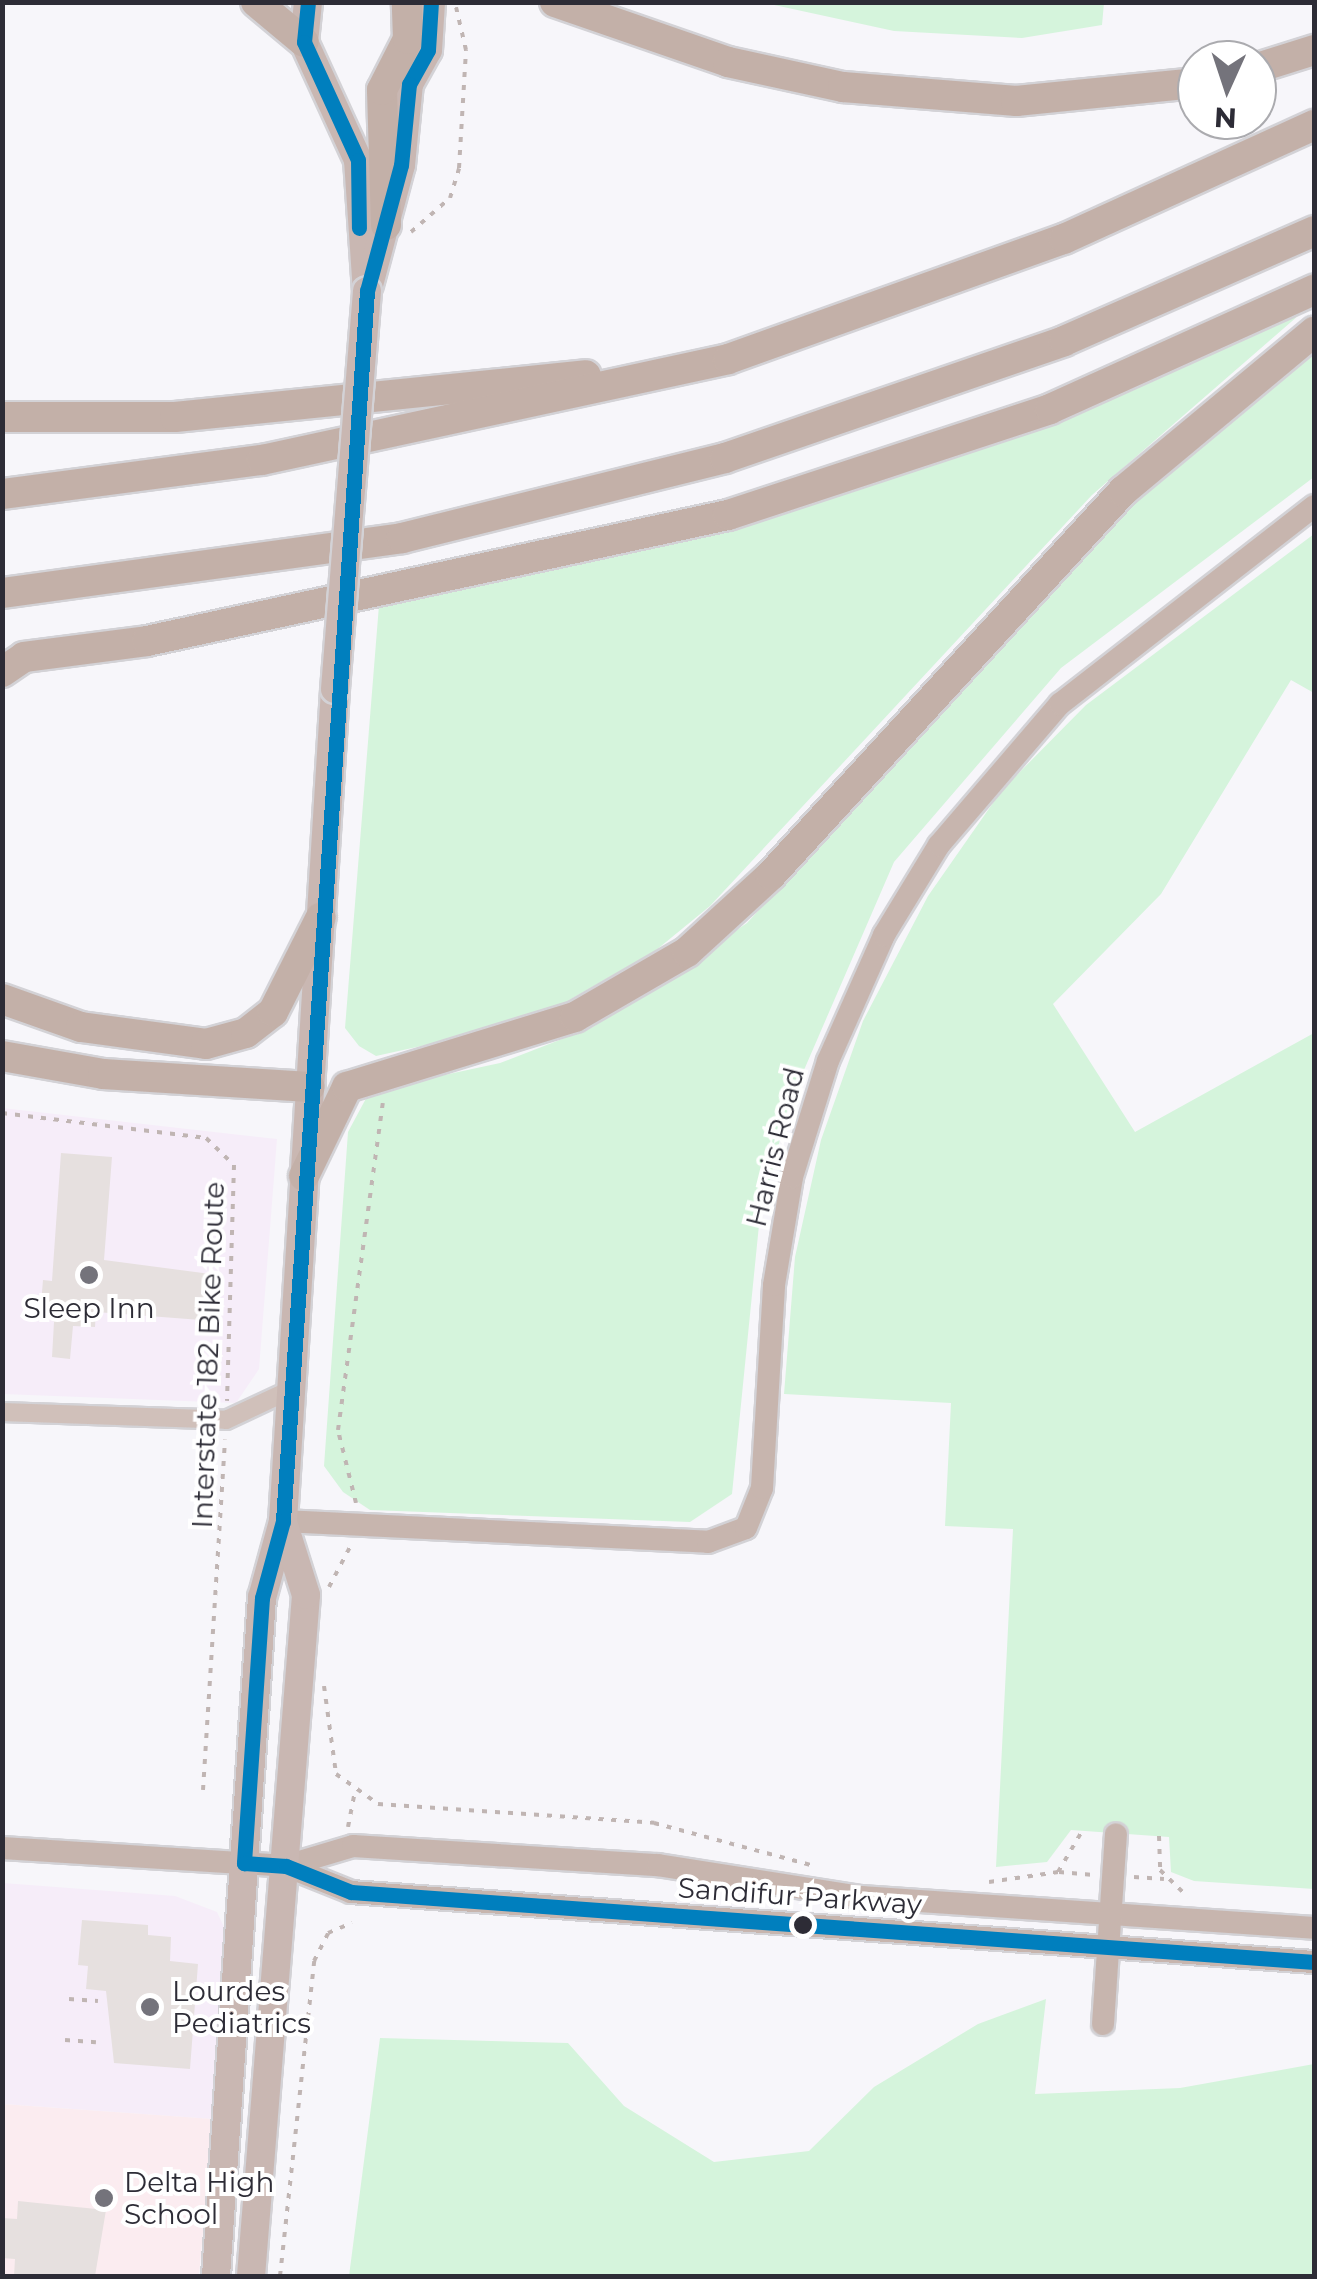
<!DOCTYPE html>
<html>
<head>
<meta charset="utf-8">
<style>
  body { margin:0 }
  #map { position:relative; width:1317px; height:2279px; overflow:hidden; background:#f7f6fa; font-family:Montserrat,sans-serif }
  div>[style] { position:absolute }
  .commercial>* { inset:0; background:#f6edf9 }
  .education>* { inset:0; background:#fbecf0 }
  .green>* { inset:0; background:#d5f4dc }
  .building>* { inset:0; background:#e6e0df }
  .path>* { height:4px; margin-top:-2px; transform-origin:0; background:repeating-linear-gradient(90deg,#c0b5b3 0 5px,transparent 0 13px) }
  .roads { filter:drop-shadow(2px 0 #d3d2d6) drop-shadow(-2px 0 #d3d2d6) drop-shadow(0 2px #d3d2d6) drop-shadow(0 -2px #d3d2d6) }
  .street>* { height:18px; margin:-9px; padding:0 9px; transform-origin:9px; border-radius:9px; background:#d0c0ba }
  .secondary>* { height:22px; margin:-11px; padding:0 11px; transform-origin:11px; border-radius:11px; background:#c7b5ae }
  .primary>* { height:28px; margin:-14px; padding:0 14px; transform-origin:14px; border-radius:14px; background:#c9b7b2 }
  .highway>* { height:30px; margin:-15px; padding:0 15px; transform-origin:15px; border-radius:15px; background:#c3b0a8 }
  .bridges { filter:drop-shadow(2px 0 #d3d2d6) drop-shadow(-2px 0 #d3d2d6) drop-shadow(0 2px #d3d2d6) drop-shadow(0 -2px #d3d2d6) }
  .primary-bridge>* { height:28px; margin:-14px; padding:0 14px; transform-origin:14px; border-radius:14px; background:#c9b7b2 }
  .bus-1>* { height:15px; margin:-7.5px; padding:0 7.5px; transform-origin:7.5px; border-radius:7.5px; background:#007fbe }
  .dots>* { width:28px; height:28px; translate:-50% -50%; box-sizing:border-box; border:5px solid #fff; border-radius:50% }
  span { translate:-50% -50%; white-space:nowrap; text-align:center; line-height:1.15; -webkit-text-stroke:8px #fff; paint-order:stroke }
  .street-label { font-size:28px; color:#2d2c36 }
  .poi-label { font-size:28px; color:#2d2c36 }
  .left { translate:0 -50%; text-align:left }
  .frame { position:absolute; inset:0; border:5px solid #2d2c36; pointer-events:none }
  .north { position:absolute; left:1177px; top:40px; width:100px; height:100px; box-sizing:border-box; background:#fff; border:2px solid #ababaf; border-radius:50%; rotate:183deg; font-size:28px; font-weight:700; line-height:40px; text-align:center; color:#2d2c36 }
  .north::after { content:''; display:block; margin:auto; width:35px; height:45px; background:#74737b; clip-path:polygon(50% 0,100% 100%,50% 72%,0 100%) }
</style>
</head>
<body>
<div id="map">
  <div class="commercial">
    <i style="clip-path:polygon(2px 1108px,277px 1139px,259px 1369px,236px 1403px,3px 1394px)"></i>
    <i style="clip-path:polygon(3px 1883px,175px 1896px,217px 1912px,224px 1927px,213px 2119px,3px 2104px)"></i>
  </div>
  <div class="education">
    <i style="clip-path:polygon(2px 2104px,213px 2119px,199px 2276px,3px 2276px)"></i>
  </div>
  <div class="green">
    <i style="clip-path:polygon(765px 3px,1104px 2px,1104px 3px,1102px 25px,1022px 38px,894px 31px)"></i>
    <i style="clip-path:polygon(1314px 302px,1092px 495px,710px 906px,655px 951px,531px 1022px,376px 1056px,359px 1046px,345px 1028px,379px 605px,596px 560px,827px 493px)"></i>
    <i style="clip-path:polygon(1314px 349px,1314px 477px,1061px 668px,894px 862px,788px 1107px,759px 1225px,732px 1494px,690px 1522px,370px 1510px,343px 1492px,324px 1466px,348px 1132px,370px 1091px,500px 1063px,593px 1027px,747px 923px,1154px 479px)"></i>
    <i style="clip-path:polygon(1314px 534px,1314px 693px,1291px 680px,1161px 894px,1053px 1004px,1135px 1132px,1314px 1033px,1314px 1889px,1194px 1881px,1171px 1872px,1169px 1837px,1071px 1830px,1047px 1862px,996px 1867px,1013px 1529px,945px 1526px,951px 1403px,784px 1394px,795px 1257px,821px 1140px,863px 1021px,928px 896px,1002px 790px,1086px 705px)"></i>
    <i style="clip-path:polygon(1046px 1999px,1035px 2094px,1180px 2088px,1314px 2064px,1314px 2276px,349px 2276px,380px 2038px,568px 2043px,624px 2106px,714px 2162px,809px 2151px,874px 2087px,978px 2024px)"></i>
  </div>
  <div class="building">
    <i style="clip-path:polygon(61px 1153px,112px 1157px,104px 1260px,218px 1275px,214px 1321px,96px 1312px,95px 1327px,73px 1326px,70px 1359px,52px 1357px,54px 1322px,41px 1304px,43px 1280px,52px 1281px)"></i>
    <i style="clip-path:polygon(82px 1920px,148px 1925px,148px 1935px,171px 1937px,170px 1961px,198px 1964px,190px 2069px,114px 2063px,106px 1991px,86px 1989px,88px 1966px,78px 1965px)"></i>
    <i style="clip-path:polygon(18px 2201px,106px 2210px,95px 2276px,14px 2276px,15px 2259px,2px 2258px,2px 2218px,17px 2219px)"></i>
  </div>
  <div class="path">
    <i style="left:411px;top:232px;width:52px;rotate:-41.1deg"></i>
    <i style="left:450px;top:198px;width:31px;rotate:-73deg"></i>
    <i style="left:459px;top:168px;width:118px;rotate:-86.6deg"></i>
    <i style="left:466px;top:50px;width:44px;rotate:-103.1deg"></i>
    <i style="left:2px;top:1113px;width:206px;rotate:7deg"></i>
    <i style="left:206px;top:1138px;width:39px;rotate:44deg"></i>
    <i style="left:234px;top:1165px;width:236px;rotate:91.7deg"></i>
    <i style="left:356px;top:1503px;width:75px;rotate:-103.9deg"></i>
    <i style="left:338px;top:1430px;width:330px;rotate:-82.2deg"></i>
    <i style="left:329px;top:1587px;width:45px;rotate:-62.3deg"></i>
    <i style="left:324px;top:1686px;width:89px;rotate:82.2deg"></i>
    <i style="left:336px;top:1774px;width:52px;rotate:35.5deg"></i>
    <i style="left:378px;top:1804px;width:277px;rotate:3.9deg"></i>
    <i style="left:654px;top:1823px;width:167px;rotate:15deg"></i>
    <i style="left:203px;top:1790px;width:351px;rotate:-86.4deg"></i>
    <i style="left:348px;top:1827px;width:36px;rotate:-79deg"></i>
    <i style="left:1159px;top:1836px;width:34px;rotate:88deg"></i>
    <i style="left:1160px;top:1870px;width:39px;rotate:44deg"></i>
    <i style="left:1059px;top:1872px;width:35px;rotate:5deg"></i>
    <i style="left:1134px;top:1877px;width:30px;rotate:4deg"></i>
    <i style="left:989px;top:1882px;width:70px;rotate:-8.2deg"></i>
    <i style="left:1058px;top:1872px;width:45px;rotate:-59.5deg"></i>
    <i style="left:69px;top:1999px;width:29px;rotate:4deg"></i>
    <i style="left:65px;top:2040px;width:31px;rotate:4deg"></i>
    <i style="left:280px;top:2276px;width:317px;rotate:-83.8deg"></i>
    <i style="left:314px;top:1961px;width:31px;rotate:-63deg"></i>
    <i style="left:328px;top:1933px;width:26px;rotate:-23deg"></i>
  </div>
  <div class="roads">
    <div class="street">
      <i style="left:2px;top:1412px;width:224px;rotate:2deg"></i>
      <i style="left:226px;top:1420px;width:71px;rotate:-25.1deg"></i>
    </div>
    <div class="secondary">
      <i style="left:283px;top:1521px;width:426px;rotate:2.8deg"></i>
      <i style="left:708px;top:1542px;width:40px;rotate:-20.2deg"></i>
      <i style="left:746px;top:1528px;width:43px;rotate:-68.2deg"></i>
      <i style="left:762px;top:1488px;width:203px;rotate:-86.6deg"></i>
      <i style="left:774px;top:1285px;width:109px;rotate:-80.5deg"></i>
      <i style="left:792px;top:1177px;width:121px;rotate:-72.8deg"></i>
      <i style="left:828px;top:1061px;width:138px;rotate:-66deg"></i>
      <i style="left:884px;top:935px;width:105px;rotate:-58.6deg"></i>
      <i style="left:939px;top:845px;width:186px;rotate:-49.4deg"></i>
      <i style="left:1060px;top:704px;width:322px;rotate:-37.9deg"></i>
      <i style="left:2px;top:1848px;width:285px;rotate:3.6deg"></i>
      <i style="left:286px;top:1866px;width:70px;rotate:21.8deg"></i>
      <i style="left:351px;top:1892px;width:966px;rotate:4.16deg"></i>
      <i style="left:286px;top:1866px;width:70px;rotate:-16.6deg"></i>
      <i style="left:353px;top:1846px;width:306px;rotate:3.6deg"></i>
      <i style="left:658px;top:1865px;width:206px;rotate:9deg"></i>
      <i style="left:861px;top:1897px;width:454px;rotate:3.9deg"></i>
      <i style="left:1103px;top:2024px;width:190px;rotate:-86.1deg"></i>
    </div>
    <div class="primary">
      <i style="left:308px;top:2px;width:40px;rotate:95.7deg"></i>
      <i style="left:304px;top:42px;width:130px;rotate:65.4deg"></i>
      <i style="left:358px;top:160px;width:131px;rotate:86.1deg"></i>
      <i style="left:369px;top:285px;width:124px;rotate:-75.1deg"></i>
      <i style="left:401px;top:165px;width:81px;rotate:-84.4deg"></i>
      <i style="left:409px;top:84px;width:39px;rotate:-61deg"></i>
      <i style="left:428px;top:50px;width:48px;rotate:-86.4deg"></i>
      <i style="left:216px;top:2276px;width:680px;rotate:-86.12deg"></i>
      <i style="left:262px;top:1598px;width:80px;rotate:-74.7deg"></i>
      <i style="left:283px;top:1521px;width:834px;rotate:-86.42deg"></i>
      <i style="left:251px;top:2276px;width:683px;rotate:-85.38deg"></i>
      <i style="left:306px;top:1595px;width:77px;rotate:-107.5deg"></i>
    </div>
    <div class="highway">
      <i style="left:256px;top:2px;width:62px;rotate:39.8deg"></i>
      <i style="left:555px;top:2px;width:183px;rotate:19.1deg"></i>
      <i style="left:728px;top:62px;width:118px;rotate:12.3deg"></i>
      <i style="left:843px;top:87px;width:174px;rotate:4.6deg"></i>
      <i style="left:1016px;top:101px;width:182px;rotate:-5.7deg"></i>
      <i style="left:1257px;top:68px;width:60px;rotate:-17.5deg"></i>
      <i style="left:386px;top:225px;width:135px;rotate:-91.7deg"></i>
      <i style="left:382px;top:90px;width:57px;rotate:-63deg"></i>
      <i style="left:408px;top:39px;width:37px;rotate:-92deg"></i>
      <i style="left:2px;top:417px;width:173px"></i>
      <i style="left:175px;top:417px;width:413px;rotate:-5.8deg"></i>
      <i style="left:2px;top:494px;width:262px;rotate:-7.5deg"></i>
      <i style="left:262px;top:460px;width:477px;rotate:-12.2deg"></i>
      <i style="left:728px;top:359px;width:357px;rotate:-19.7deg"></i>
      <i style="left:1064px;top:239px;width:275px;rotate:-24.5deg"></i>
      <i style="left:2px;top:593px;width:404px;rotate:-7.8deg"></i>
      <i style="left:402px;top:538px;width:333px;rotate:-13.9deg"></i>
      <i style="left:725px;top:458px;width:359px;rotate:-19deg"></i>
      <i style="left:1064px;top:341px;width:273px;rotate:-23.7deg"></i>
      <i style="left:2px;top:672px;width:27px;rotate:-34deg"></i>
      <i style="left:24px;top:657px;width:124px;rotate:-7.4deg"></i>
      <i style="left:147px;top:641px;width:595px;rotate:-12.24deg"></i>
      <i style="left:728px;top:515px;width:339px;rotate:-18.2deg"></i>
      <i style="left:1050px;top:409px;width:290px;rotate:-24.3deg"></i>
      <i style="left:2px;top:999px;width:84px;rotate:19.5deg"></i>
      <i style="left:81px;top:1027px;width:126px;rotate:7.7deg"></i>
      <i style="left:206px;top:1044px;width:41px;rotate:-15.4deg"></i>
      <i style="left:246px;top:1033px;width:34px;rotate:-38deg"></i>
      <i style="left:273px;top:1012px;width:106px;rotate:-63.2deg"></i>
      <i style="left:2px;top:1056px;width:103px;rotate:10.1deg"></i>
      <i style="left:103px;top:1074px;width:207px;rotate:3.6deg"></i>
      <i style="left:304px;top:1176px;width:99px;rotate:-64.2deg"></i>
      <i style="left:347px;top:1087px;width:239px;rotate:-17.1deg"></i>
      <i style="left:575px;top:1017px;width:129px;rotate:-30.1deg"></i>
      <i style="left:687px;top:952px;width:114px;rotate:-42.5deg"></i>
      <i style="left:771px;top:875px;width:521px;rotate:-47.49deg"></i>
      <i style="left:1123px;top:491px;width:249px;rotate:-39.8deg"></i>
    </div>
  </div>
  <div class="bridges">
    <div class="primary-bridge">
      <i style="left:335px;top:689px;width:399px;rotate:-85.4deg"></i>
    </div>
  </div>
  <div class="bus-1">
    <i style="left:308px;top:2px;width:40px;rotate:95.7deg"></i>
    <i style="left:304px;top:42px;width:130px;rotate:65.4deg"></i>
    <i style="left:358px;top:160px;width:68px;rotate:89.2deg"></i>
    <i style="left:431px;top:2px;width:48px;rotate:93.6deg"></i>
    <i style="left:428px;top:50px;width:39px;rotate:119deg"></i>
    <i style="left:409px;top:84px;width:81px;rotate:95.6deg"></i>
    <i style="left:401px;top:165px;width:131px;rotate:105.1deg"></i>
    <i style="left:367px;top:291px;width:1233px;rotate:93.91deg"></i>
    <i style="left:283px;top:1521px;width:80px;rotate:105.3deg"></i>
    <i style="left:262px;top:1598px;width:266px;rotate:93.9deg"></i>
    <i style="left:244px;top:1863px;width:42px;rotate:4.1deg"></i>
    <i style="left:286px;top:1866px;width:70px;rotate:21.8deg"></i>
    <i style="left:351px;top:1892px;width:966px;rotate:4.16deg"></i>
  </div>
  <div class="dots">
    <i style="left:89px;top:1275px;background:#74737b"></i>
    <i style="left:803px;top:1925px;background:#2d2c36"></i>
    <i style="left:150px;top:2007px;background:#74737b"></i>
    <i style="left:104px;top:2198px;background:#74737b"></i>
  </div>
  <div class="street-label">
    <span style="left:775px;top:1147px;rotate:-76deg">Harris Road</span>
    <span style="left:208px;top:1355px;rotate:-88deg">Interstate 182 Bike Route</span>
    <span style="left:800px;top:1896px;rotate:4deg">Sandifur Parkway</span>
  </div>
  <div class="poi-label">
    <span style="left:89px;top:1308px">Sleep Inn</span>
    <span class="left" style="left:172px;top:2007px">Lourdes<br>Pediatrics</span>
    <span class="left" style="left:124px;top:2198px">Delta High<br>School</span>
  </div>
  <div class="frame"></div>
  <div class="north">N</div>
</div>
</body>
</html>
